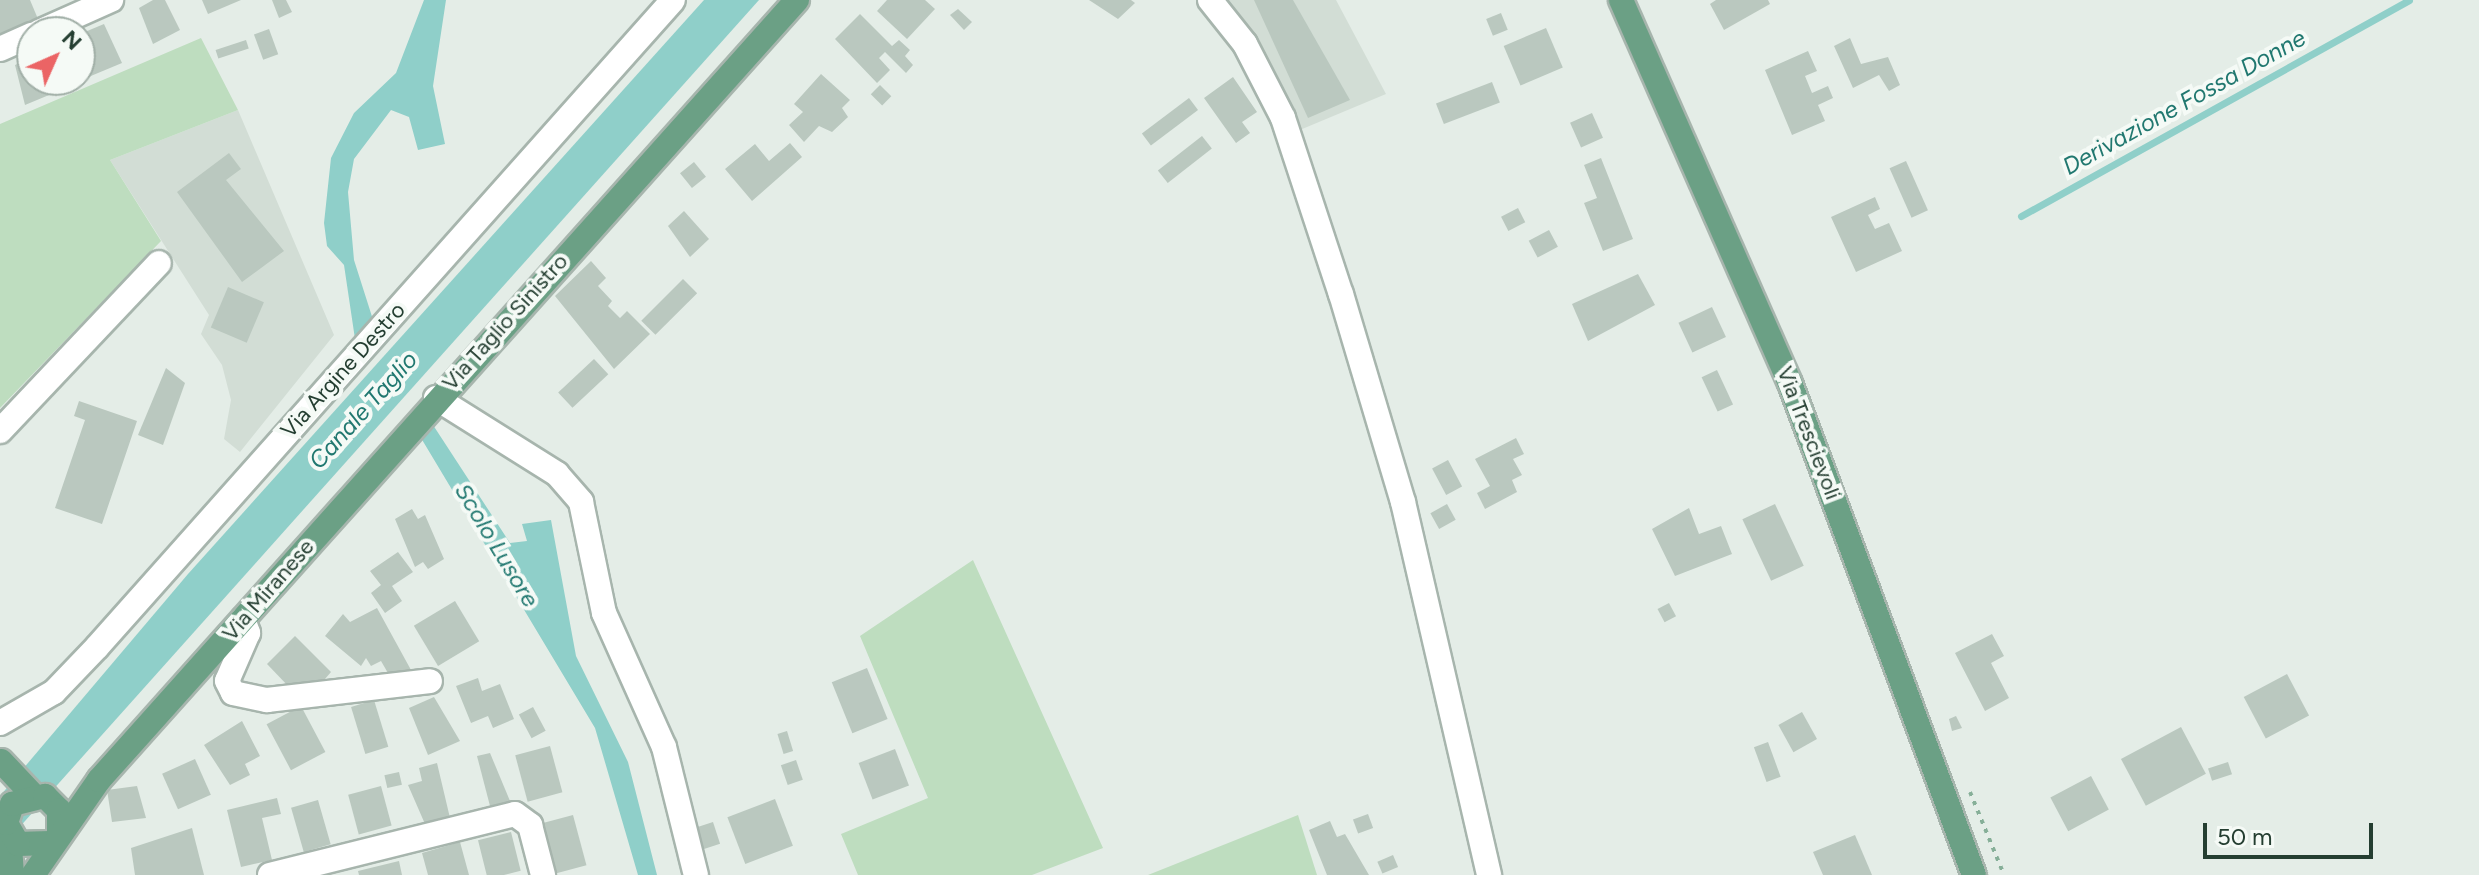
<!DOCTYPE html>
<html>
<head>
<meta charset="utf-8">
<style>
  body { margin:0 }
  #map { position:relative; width:2479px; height:875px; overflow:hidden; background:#e4ede7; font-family:Figtree,sans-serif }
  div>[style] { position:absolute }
  .built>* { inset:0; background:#d2ddd5 }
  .green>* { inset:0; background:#beddbf }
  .water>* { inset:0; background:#8fcfc9 }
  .stream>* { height:7px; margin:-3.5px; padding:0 3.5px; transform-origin:3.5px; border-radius:3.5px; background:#8fcfc9 }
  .building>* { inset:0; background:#bac8bf; transform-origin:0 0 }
  .path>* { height:4px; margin-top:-2px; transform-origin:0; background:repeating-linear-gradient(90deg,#86af98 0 4px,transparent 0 10px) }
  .roads { filter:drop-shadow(2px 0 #a7b5ad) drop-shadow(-2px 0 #a7b5ad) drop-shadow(0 2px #a7b5ad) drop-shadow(0 -2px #a7b5ad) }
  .minor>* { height:24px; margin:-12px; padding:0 12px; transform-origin:12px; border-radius:12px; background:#fff }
  .major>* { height:24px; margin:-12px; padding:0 12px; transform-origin:12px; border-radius:12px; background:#6ba085 }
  span { translate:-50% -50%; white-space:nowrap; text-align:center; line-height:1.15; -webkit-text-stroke:8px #f5faf6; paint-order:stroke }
  .street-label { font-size:22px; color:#243e31 }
  .water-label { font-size:24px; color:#217870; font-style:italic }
  .north { position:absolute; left:16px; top:16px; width:80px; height:80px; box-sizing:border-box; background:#f5faf6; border:2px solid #a1afa7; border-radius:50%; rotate:45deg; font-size:22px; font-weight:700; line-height:32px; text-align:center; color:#243e31 }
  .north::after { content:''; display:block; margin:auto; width:28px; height:36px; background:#eb6465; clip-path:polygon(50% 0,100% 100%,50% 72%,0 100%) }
  .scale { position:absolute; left:2203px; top:823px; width:170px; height:36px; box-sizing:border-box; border:4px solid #243e31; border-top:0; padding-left:10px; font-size:24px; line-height:28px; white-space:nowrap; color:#243e31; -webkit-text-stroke:6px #f5faf6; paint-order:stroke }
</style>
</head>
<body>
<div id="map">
  <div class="built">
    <i style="clip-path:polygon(1220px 0,1336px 0,1386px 94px,1295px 132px)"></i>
    <i style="clip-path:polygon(238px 110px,334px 335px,240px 452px,224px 439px,231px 400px,222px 365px,201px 334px,209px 315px,110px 160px)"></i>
  </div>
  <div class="green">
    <i style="clip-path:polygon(201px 38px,238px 110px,110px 160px,161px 241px,0 408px,0 124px)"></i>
    <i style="clip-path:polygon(973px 560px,1103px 848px,1032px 875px,858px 875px,841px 834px,928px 798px,860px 636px)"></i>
    <i style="clip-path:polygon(1298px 815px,1317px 875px,1148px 875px)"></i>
  </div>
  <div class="water">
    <i style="clip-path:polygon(424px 0,446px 0,433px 86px,445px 144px,418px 150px,409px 117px,391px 110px,354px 159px,348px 192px,354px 260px,375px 326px,355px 339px,344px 265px,327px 246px,324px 223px,331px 158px,354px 113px,396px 73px)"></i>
    <i style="clip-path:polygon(704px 0,759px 0,0 849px,0 796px,188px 574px)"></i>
    <i style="clip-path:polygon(433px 425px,510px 543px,527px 541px,522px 524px,551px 520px,576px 656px,628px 762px,657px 875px,638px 875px,595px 728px,421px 438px)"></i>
  </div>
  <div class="stream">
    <i style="left:2021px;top:216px;width:444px;rotate:-29.1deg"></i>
  </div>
  <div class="building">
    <i style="clip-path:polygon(0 0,30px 0,38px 19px,0 35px)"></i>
    <i style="clip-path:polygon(153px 0,165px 0,180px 30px,153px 44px,139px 8px)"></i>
    <i style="clip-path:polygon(202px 0,241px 0,208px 14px)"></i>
    <i style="clip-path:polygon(272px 0,286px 0,292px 12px,279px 18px)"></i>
    <i style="clip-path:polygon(887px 0,925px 0,935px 9px,907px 39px,877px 11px)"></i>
    <i style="clip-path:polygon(1089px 0,1131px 0,1135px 3px,1118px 19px)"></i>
    <i style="clip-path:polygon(1254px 0,1293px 0,1350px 100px,1308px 118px)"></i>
    <i style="clip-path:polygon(1716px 0,1768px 0,1770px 4px,1724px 30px,1710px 4px)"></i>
    <i style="clip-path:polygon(958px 9px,972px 22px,964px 30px,950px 15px)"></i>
    <i style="left:1501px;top:13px;width:18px;height:16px;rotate:68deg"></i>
    <i style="clip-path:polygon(860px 14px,892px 46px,899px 40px,910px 50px,905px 56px,913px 65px,906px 73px,885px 52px,879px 58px,890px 70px,877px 83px,835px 39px)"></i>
    <i style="clip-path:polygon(104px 24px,122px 63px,86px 78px,80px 34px)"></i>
    <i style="left:1546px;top:28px;width:43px;height:46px;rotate:67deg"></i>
    <i style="left:269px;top:29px;width:27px;height:16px;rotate:70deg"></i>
    <i style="clip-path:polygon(1850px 38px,1861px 64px,1888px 57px,1900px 85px,1889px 91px,1879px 75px,1853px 88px,1834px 46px)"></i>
    <i style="left:246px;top:40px;width:9px;height:32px;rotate:72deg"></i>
    <i style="clip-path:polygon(1808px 51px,1817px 71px,1805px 76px,1812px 93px,1828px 86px,1833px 98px,1818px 105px,1825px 121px,1792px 135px,1765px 70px)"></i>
    <i style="clip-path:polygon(32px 58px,32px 80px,57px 80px,61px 90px,25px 105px,15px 65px)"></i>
    <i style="clip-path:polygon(821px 74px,850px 100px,842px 108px,848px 117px,832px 132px,819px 126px,804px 142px,789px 125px,803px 112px,794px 104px)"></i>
    <i style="clip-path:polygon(1233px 77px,1257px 112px,1242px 122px,1250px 133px,1236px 143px,1204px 98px)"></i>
    <i style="left:1492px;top:82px;width:22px;height:60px;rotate:69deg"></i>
    <i style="left:880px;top:85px;width:16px;height:13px;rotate:45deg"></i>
    <i style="left:1189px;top:98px;width:15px;height:59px;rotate:53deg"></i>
    <i style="left:1592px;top:113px;width:27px;height:24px;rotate:66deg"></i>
    <i style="left:1202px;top:136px;width:16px;height:56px;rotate:52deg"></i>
    <i style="clip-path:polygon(790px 143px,802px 157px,752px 201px,725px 169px,755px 144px,769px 161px)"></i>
    <i style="clip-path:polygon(229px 153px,241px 169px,226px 180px,284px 251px,242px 282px,177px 192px)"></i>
    <i style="clip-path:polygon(1601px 158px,1633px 239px,1603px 251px,1584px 203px,1597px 198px,1584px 165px)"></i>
    <i style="left:1906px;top:161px;width:54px;height:18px;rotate:66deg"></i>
    <i style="left:694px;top:162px;width:19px;height:18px;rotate:51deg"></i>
    <i style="clip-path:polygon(1875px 197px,1880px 209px,1868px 215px,1875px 229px,1889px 223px,1902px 251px,1856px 272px,1831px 217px)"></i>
    <i style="left:1518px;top:208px;width:16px;height:19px;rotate:63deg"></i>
    <i style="clip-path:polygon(684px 211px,709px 239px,690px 257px,668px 226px)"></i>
    <i style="left:1549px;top:230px;width:19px;height:23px;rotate:62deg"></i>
    <i style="clip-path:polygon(591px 261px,606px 278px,598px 286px,612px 301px,608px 306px,620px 318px,627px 311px,650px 334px,614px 369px,555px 296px)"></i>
    <i style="clip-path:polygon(1638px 274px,1655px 305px,1588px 341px,1572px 304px)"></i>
    <i style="left:683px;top:279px;width:20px;height:59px;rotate:45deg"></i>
    <i style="left:228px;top:287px;width:39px;height:44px;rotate:23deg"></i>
    <i style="left:1712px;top:307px;width:33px;height:37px;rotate:65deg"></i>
    <i style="left:594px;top:359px;width:21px;height:49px;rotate:47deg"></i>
    <i style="clip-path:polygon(166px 368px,185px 383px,163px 445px,138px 435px)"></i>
    <i style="left:1717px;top:370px;width:38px;height:17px;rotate:65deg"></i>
    <i style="clip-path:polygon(79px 401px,137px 421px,102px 524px,55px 508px,85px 420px,74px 416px)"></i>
    <i style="clip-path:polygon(1516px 438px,1524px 454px,1513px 459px,1522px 475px,1512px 480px,1517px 492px,1485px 509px,1477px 493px,1490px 486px,1475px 459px)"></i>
    <i style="left:1448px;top:460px;width:30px;height:18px;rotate:62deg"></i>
    <i style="left:1447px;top:504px;width:18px;height:19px;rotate:61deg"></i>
    <i style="left:1775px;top:504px;width:68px;height:36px;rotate:65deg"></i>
    <i style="clip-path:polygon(1689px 508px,1699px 534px,1721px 526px,1732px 554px,1675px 576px,1652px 529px)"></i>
    <i style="clip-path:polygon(412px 509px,418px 519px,425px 515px,444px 559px,428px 569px,423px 562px,415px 567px,395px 519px)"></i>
    <i style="clip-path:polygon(398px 552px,413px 572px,392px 586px,402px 601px,385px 613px,371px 593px,381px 585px,370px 571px)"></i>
    <i style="left:455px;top:601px;width:47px;height:48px;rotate:59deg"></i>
    <i style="left:1669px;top:603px;width:15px;height:13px;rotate:62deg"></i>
    <i style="clip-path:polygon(377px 608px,411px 670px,392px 680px,381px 661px,371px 666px,366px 658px,361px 666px,325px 636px,343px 614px,350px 622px)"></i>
    <i style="clip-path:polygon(1992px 634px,2004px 656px,1991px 663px,2009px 698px,1985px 711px,1955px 653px)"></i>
    <i style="clip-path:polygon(295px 636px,331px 672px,319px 686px,290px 688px,267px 664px)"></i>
    <i style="left:867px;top:668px;width:55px;height:38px;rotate:68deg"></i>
    <i style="left:2287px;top:674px;width:47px;height:49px;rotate:62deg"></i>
    <i style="clip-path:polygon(478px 678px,482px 691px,500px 684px,514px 719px,493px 728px,488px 716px,471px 723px,456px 686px)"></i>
    <i style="clip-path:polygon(434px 697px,460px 741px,428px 755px,409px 708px)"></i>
    <i style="left:374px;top:700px;width:49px;height:24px;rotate:73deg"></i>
    <i style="left:301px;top:706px;width:52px;height:39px;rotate:62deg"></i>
    <i style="left:533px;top:707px;width:27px;height:16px;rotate:62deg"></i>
    <i style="left:1802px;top:712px;width:31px;height:27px;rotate:61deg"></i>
    <i style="clip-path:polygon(1956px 716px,1962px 728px,1952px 731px,1949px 719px)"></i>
    <i style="clip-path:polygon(242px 721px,260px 756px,245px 764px,250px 775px,230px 785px,204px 745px)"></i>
    <i style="left:2181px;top:727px;width:53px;height:68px;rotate:62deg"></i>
    <i style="left:787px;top:731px;width:21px;height:10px;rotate:73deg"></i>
    <i style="left:1768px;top:742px;width:37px;height:15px;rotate:70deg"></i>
    <i style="left:550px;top:746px;width:48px;height:36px;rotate:75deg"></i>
    <i style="left:895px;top:749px;width:39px;height:39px;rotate:69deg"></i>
    <i style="clip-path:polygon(490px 753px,510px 801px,490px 806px,477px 756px)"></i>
    <i style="left:195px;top:759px;width:39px;height:36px;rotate:66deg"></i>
    <i style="left:796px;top:760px;width:21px;height:16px;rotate:71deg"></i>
    <i style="left:2228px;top:762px;width:13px;height:21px;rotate:72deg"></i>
    <i style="clip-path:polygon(437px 763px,450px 818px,425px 824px,408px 785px,422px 781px,419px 768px)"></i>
    <i style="left:399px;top:772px;width:13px;height:15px;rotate:77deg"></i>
    <i style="left:2091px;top:776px;width:38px;height:46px;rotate:62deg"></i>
    <i style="clip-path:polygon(137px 786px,146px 818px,112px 822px,107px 790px)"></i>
    <i style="left:381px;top:786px;width:41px;height:34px;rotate:75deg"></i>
    <i style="clip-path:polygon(277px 798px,281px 814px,262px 818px,272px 860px,241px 867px,227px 810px)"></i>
    <i style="left:775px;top:799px;width:50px;height:51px;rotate:69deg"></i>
    <i style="left:318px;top:800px;width:46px;height:28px;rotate:74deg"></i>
    <i style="left:1368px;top:814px;width:15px;height:16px;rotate:70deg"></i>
    <i style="left:573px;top:815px;width:52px;height:32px;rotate:75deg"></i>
    <i style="clip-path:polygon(1330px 821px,1337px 837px,1345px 834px,1369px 875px,1327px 875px,1309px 830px)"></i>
    <i style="left:713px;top:822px;width:23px;height:25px;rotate:72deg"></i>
    <i style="clip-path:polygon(192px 828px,204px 875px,135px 875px,131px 848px)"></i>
    <i style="left:511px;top:832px;width:40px;height:34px;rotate:76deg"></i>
    <i style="clip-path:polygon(1855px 835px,1872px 875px,1823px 875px,1813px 852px)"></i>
    <i style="clip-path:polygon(460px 842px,469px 875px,428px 875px,422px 853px)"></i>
    <i style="left:1393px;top:855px;width:13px;height:17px;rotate:67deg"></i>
    <i style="clip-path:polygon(399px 861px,402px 875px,359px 875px,358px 871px)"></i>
  </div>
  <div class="path">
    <i style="left:1970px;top:792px;width:90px;rotate:67.7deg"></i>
  </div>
  <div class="roads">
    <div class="minor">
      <i style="left:1210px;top:0;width:56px;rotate:51.5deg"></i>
      <i style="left:1245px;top:44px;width:83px;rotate:62.8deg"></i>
      <i style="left:1283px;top:118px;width:185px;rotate:71.8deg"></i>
      <i style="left:1341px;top:294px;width:217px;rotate:73.4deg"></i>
      <i style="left:1403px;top:502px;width:383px;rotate:77deg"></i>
      <i style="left:39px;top:32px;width:79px;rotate:-24deg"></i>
      <i style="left:0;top:49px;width:35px;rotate:-24deg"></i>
      <i style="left:436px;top:398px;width:143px;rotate:32.1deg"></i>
      <i style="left:557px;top:474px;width:37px;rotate:49deg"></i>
      <i style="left:581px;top:502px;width:113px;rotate:78.3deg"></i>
      <i style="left:604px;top:613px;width:147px;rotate:65.9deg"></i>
      <i style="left:664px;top:747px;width:132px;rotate:76deg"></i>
      <i style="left:0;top:431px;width:231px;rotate:-46.6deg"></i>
      <i style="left:243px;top:619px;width:15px;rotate:70deg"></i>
      <i style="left:248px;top:633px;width:52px;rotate:113.6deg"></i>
      <i style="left:227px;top:681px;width:13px;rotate:63deg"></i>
      <i style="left:233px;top:693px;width:35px;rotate:12deg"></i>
      <i style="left:267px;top:700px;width:164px;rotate:-6.6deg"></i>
      <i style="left:0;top:723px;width:62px;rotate:-29.9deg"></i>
      <i style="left:54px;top:692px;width:62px;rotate:-46.3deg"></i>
      <i style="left:97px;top:647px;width:866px;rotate:-48.32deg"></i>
      <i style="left:270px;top:875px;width:252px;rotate:-14deg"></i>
      <i style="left:515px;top:814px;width:19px;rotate:36deg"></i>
      <i style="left:530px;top:825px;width:52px;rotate:75.4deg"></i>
    </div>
    <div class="major">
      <i style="left:1621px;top:0;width:419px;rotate:66.2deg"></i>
      <i style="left:1790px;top:383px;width:525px;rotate:69.5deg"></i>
      <i style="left:1px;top:761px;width:45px;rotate:46.8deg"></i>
      <i style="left:9px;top:832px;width:43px;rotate:86deg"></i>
      <i style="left:50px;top:843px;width:32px;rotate:178deg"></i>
      <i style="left:18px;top:844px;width:24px;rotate:-120deg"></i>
      <i style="left:6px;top:823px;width:20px;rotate:-72deg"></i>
      <i style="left:12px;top:804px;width:34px;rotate:-14deg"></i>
      <i style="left:45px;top:796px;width:20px;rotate:45deg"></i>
      <i style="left:59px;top:810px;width:21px;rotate:90deg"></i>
      <i style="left:33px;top:875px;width:116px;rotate:-55.2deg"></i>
      <i style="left:99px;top:780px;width:1047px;rotate:-48.18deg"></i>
    </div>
  </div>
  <div class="street-label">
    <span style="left:505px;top:322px;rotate:-48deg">Via Taglio Sinistro</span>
    <span style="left:343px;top:370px;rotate:-48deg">Via Argine Destro</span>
    <span style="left:1809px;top:433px;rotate:69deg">Via Trescievoli</span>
    <span style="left:268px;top:590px;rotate:-49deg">Via Miranese</span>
  </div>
  <div class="water-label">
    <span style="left:2184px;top:102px;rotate:-29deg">Derivazione Fossa Donne</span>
    <span style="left:363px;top:410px;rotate:-48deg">Canale Taglio</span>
    <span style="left:497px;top:545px;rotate:59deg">Scolo Lusore</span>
  </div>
  <div class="north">N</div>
  <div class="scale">50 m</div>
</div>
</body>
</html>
